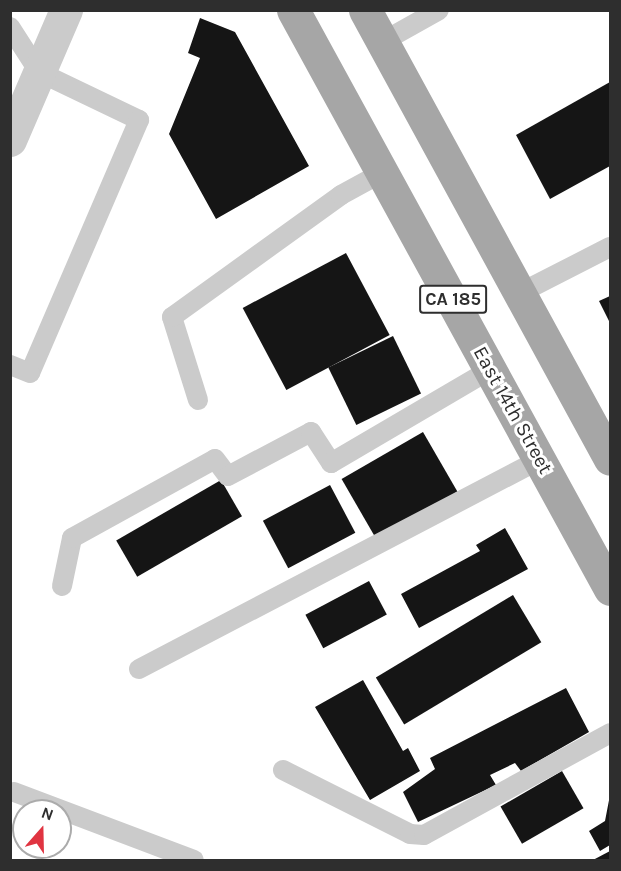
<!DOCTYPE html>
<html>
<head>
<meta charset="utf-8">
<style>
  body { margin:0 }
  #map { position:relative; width:621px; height:871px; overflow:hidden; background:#fff; font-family:Karla,sans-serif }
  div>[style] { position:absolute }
  .building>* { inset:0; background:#151515; transform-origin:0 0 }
  .service>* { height:20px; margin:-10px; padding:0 10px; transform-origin:10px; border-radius:10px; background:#cbcbcb }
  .minor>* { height:33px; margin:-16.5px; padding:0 16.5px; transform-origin:16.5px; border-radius:16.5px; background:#cbcbcb }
  .primary>* { height:33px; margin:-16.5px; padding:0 16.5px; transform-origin:16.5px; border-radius:16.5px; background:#a6a6a6 }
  span { translate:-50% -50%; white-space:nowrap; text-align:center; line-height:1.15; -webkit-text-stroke:6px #fff; paint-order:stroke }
  .shield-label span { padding:2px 4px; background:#fff; border:2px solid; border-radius:4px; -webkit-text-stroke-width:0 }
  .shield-label { font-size:18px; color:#2e2e2e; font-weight:700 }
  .street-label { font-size:20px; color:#2e2e2e }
  .frame { position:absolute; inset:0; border:12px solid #2e2e2e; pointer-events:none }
  .north { position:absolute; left:12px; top:799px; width:60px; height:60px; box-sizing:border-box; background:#fff; border:2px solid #ababab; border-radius:50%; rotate:20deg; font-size:16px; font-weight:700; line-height:24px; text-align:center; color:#2e2e2e }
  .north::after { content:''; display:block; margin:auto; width:21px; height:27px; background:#e03441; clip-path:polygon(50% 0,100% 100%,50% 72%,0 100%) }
</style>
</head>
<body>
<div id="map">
  <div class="building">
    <i style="clip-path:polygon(200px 18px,235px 32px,309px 166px,216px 219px,169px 134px,200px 58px,188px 53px)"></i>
    <i style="clip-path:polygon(610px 82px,610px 166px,550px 199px,516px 135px)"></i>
    <i style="left:346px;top:253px;width:93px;height:117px;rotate:62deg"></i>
    <i style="clip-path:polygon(610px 296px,610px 323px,599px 301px)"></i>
    <i style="left:393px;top:336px;width:64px;height:72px;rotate:64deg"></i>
    <i style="left:423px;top:432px;width:69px;height:94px;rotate:60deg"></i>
    <i style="left:221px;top:480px;width:42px;height:121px;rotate:60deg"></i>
    <i style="left:330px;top:485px;width:54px;height:76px;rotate:62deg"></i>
    <i style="clip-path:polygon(505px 528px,528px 569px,419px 628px,401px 594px,480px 551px,476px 545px)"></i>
    <i style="left:369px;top:581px;width:38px;height:72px;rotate:62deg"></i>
    <i style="left:513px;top:595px;width:55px;height:160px;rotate:59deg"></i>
    <i style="clip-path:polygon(363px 680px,403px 751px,408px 748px,420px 771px,370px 800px,315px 707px)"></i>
    <i style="clip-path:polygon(566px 688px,589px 732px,521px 771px,515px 763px,490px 775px,496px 785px,418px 822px,403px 792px,435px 769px,430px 758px)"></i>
    <i style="left:562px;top:771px;width:43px;height:71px;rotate:60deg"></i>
    <i style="clip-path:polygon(610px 795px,610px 845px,600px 851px,589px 831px,605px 821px)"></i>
    <i style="clip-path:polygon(610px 851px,610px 860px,593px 860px)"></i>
  </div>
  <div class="service">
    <i style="left:10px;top:27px;width:54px;rotate:57.2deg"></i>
    <i style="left:39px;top:72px;width:111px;rotate:25.6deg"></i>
    <i style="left:139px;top:120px;width:275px;rotate:113.3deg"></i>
    <i style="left:30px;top:373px;width:22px;rotate:-158deg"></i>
    <i style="left:382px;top:42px;width:65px;rotate:-29.3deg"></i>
    <i style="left:520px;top:293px;width:101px;rotate:-27.1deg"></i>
    <i style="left:198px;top:400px;width:87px;rotate:-107.4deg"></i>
    <i style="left:172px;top:317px;width:208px;rotate:-35.8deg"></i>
    <i style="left:341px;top:195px;width:48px;rotate:-28.7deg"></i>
    <i style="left:62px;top:586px;width:49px;rotate:-78.2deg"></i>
    <i style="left:72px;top:538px;width:163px;rotate:-28.9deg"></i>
    <i style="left:215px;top:459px;width:21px;rotate:53deg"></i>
    <i style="left:228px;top:476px;width:94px;rotate:-27.9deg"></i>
    <i style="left:311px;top:432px;width:37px;rotate:57deg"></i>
    <i style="left:331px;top:463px;width:186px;rotate:-30.4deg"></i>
    <i style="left:139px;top:669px;width:453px;rotate:-27.6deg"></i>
    <i style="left:283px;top:770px;width:142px;rotate:26.7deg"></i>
    <i style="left:410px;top:834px;width:14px;rotate:4deg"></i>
    <i style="left:424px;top:835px;width:212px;rotate:-28.7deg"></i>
    <i style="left:14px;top:792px;width:192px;rotate:20.7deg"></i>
  </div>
  <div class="minor">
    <i style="left:10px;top:140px;width:142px;rotate:-66.7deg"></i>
  </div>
  <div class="primary">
    <i style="left:293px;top:10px;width:660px;rotate:61.3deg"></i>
    <i style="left:365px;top:10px;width:511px;rotate:61.38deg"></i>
  </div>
  <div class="shield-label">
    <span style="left:453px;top:299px">CA 185</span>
  </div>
  <div class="street-label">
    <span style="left:513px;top:410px;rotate:61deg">East 14th Street</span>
  </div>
  <div class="frame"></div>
  <div class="north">N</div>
</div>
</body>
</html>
